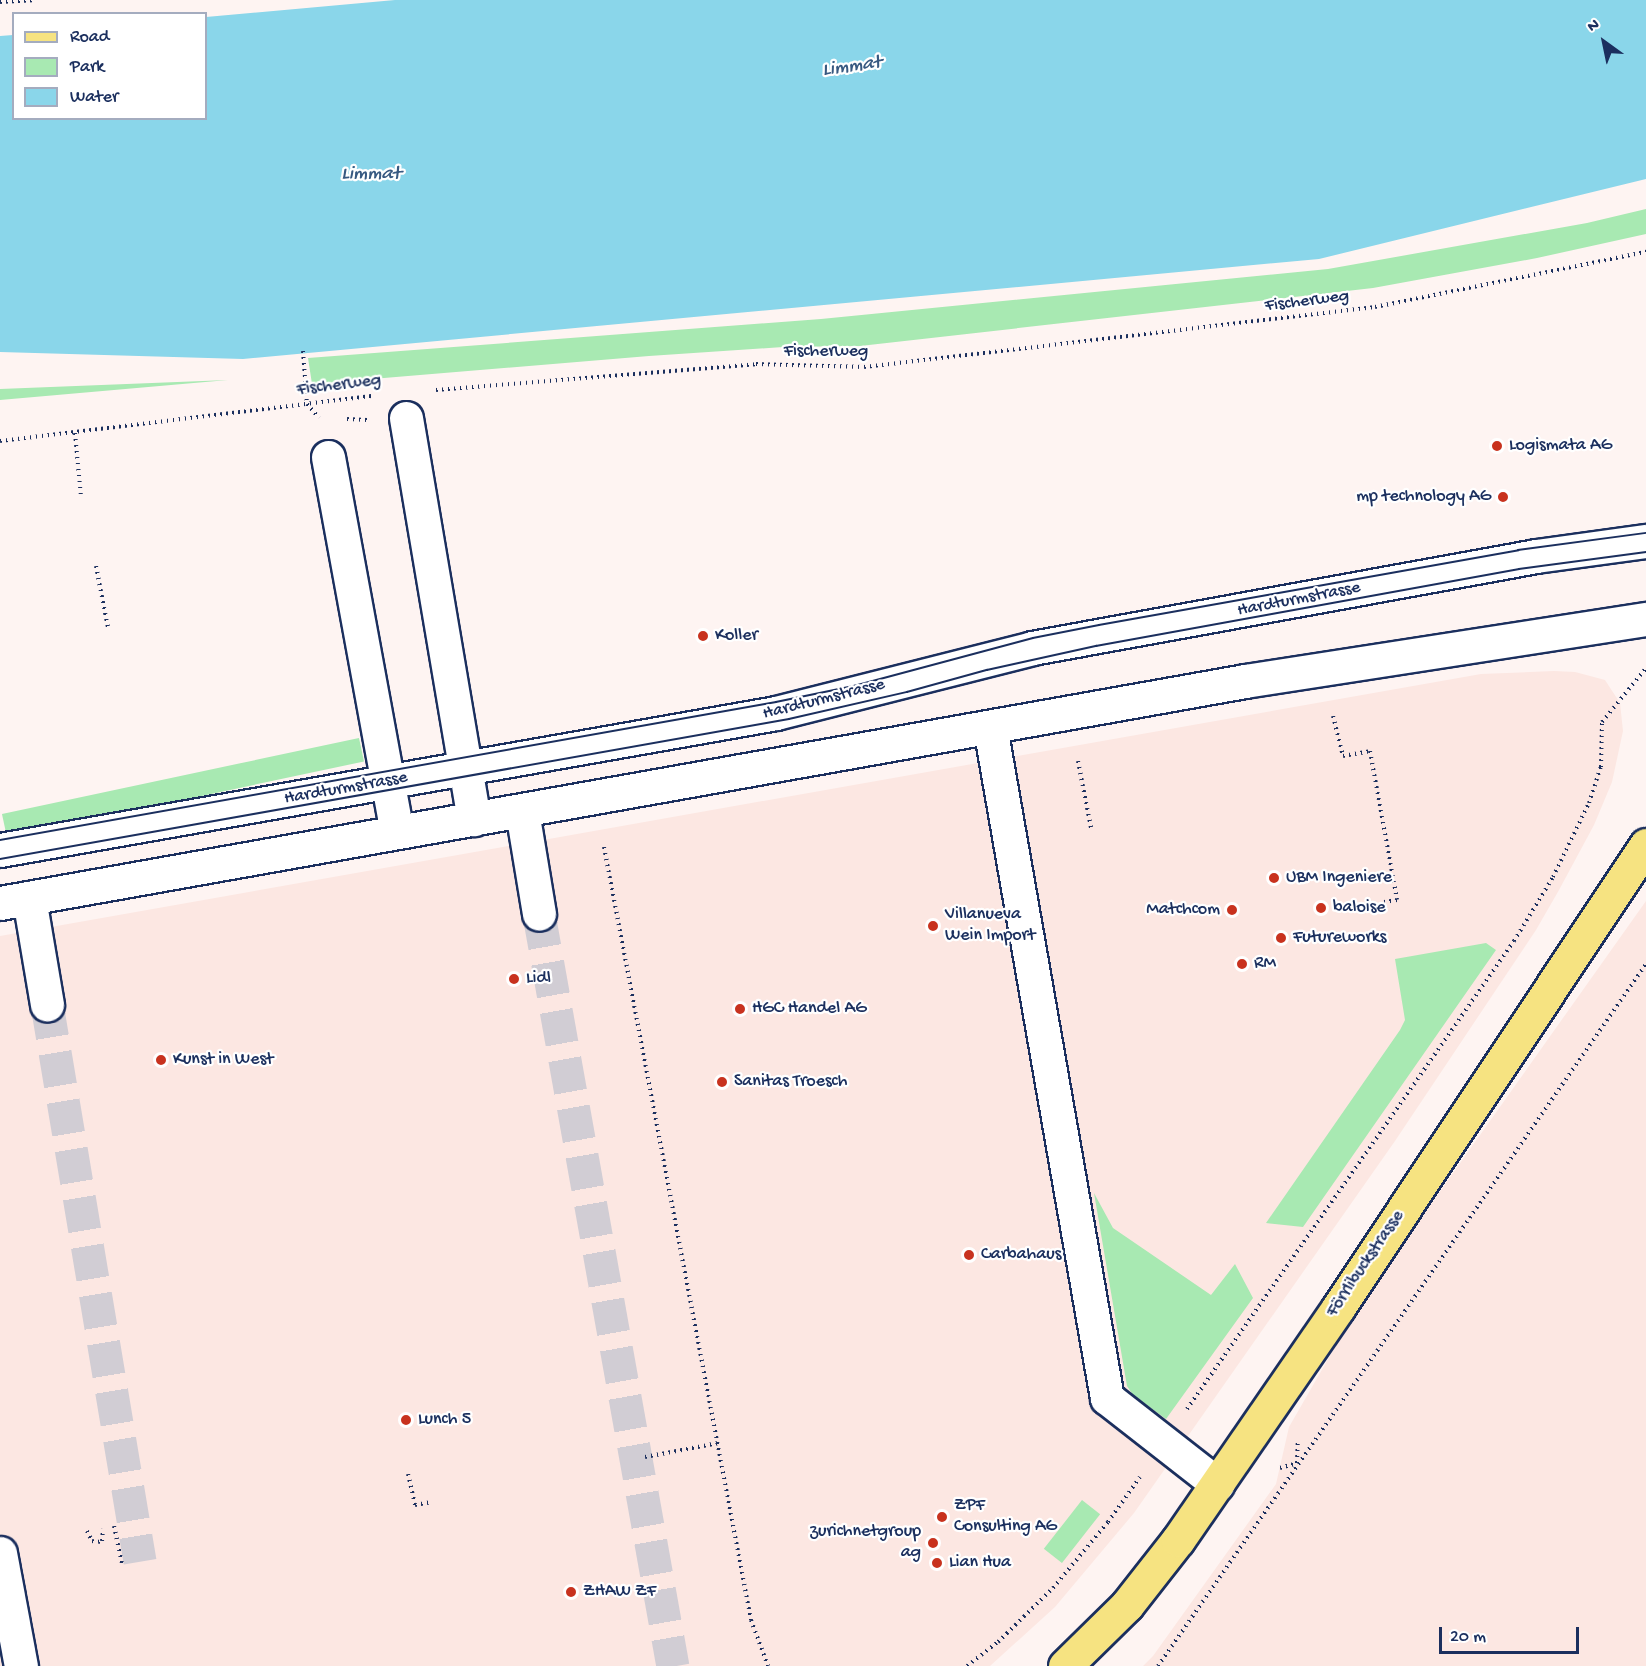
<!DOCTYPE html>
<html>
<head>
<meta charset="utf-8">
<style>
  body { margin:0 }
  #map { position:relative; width:1646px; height:1666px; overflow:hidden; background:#fef4f2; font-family:"Gochi Hand",sans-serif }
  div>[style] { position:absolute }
  .built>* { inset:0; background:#fce7e2 }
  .green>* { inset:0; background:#a8e9b2; transform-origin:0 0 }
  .water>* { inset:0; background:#8ad6ea }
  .minor-tunnel>* { height:33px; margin-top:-16.5px; transform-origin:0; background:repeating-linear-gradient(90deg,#d1cdd4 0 33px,transparent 0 49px) }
  .path>* { height:4px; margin-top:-2px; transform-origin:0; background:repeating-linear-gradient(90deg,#1b2f5e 0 1.5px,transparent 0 6px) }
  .roads { filter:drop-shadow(2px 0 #1b2f5e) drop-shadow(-2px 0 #1b2f5e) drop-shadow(0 2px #1b2f5e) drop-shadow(0 -2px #1b2f5e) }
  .minor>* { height:33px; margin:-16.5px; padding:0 16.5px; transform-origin:16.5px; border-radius:16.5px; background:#fff }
  .major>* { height:33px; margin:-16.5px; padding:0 16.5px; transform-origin:16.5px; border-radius:16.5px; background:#f6e381 }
  .tram>* { height:1.5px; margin:-0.75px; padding:0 0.75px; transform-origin:0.75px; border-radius:0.75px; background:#1b2f5e }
  .dots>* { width:16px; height:16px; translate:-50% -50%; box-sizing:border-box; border:3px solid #fff; border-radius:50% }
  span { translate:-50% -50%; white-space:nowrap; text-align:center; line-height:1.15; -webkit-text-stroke:4.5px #fff; paint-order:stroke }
  .street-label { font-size:18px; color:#1b2f5e }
  .poi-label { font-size:18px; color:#1b2f5e }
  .left { translate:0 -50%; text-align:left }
  .right { translate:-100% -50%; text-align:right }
  .water-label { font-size:20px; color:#375981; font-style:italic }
  .legend { position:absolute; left:12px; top:12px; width:195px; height:108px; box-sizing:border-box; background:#fff; border:2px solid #a4acbf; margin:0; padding:8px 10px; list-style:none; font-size:18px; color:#1b2f5e }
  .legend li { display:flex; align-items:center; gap:12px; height:30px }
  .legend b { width:30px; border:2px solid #a4acbf }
  .north { position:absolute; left:1574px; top:12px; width:60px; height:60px; -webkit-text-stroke:4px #fff; paint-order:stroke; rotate:327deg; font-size:16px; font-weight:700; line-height:24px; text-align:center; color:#1b2f5e }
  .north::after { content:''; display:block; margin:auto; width:21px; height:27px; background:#1b2f5e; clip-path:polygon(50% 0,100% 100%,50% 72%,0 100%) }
  .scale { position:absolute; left:1439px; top:1627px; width:140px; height:27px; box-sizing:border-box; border:3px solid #1b2f5e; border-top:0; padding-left:8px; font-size:18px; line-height:21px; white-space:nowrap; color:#1b2f5e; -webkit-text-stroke:4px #fff; paint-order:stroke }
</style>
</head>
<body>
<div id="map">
  <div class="built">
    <i style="clip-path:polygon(1554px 671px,1575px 672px,1605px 680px,1620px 703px,1623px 731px,1612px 782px,1594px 825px,1559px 890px,1536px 930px,1395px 1141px,1134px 1513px,1055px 1607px,990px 1666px,0 1666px,0 936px,1481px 674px)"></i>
    <i style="clip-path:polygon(1646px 901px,1646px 1666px,1143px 1666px,1153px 1656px,1276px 1484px,1289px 1427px,1358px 1307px)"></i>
  </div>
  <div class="green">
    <i style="clip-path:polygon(1646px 209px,1646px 234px,1537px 258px,1373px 288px,860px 346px,783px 347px,649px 356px,312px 384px,308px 358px,821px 319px,1328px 269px,1587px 223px)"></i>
    <i style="clip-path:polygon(228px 380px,0 400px,0 389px)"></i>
    <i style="left:359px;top:738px;width:24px;height:365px;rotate:78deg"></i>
    <i style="clip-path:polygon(1486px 943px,1496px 950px,1303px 1227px,1266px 1223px,1400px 1030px,1405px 1020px,1395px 959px)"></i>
    <i style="clip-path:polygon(1094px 1193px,1113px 1228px,1211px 1295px,1235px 1264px,1253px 1298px,1166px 1419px,1133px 1395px,1127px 1386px)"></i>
    <i style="left:1082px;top:1500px;width:23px;height:62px;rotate:38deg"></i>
  </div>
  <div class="water">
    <i style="clip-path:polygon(395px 0,1646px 0,1646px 179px,1319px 259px,243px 359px,0 352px,0 36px,13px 35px,14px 118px,206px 118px,206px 17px)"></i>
  </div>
  <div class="minor-tunnel">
    <i style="left:539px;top:914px;width:764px;rotate:79.9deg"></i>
    <i style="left:47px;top:1004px;width:565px;rotate:80.52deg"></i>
  </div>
  <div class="path">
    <i style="left:0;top:2px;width:33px;rotate:-3deg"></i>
    <i style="left:303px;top:351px;width:53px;rotate:85.7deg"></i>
    <i style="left:307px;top:404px;width:18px;rotate:49deg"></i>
    <i style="left:436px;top:390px;width:321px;rotate:-4.6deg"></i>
    <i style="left:756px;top:364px;width:108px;rotate:1.6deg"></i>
    <i style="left:864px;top:367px;width:515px;rotate:-6.7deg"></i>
    <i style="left:1375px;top:307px;width:277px;rotate:-11.5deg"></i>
    <i style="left:347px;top:419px;width:20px;rotate:3deg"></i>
    <i style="left:75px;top:433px;width:63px;rotate:84.6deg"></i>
    <i style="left:0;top:441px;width:374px;rotate:-6.9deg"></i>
    <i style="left:96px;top:566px;width:63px;rotate:79deg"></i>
    <i style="left:1333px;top:716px;width:41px;rotate:76deg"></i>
    <i style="left:1343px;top:756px;width:27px;rotate:-10deg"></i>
    <i style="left:1370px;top:751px;width:151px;rotate:79.7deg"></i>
    <i style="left:1397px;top:900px;width:13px;rotate:171deg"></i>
    <i style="left:1078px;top:761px;width:68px;rotate:79deg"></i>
    <i style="left:604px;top:847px;width:787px;rotate:79.23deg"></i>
    <i style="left:751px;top:1620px;width:49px;rotate:69.7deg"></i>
    <i style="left:1187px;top:1409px;width:571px;rotate:-55.06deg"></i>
    <i style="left:1514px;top:941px;width:75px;rotate:-58.6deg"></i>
    <i style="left:1553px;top:877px;width:82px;rotate:-64.1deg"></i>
    <i style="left:1589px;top:803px;width:38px;rotate:-72deg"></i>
    <i style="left:1601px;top:767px;width:45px;rotate:-88.7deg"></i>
    <i style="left:1602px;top:722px;width:70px;rotate:-50.8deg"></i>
    <i style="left:645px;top:1457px;width:75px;rotate:-10.7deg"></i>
    <i style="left:1280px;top:1468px;width:18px;rotate:-16deg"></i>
    <i style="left:1297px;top:1463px;width:23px;rotate:-88deg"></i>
    <i style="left:408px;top:1474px;width:32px;rotate:77deg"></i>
    <i style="left:415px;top:1505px;width:17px;rotate:-10deg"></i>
    <i style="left:114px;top:1526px;width:40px;rotate:78deg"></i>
    <i style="left:87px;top:1531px;width:11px;rotate:63deg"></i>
    <i style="left:92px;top:1541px;width:6px;rotate:9deg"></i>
    <i style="left:98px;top:1542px;width:4px;rotate:-14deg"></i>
    <i style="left:102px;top:1541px;width:12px;rotate:-85deg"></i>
    <i style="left:967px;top:1666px;width:39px;rotate:-38deg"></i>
    <i style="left:998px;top:1642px;width:77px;rotate:-44.5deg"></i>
    <i style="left:1053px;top:1588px;width:86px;rotate:-50.2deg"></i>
    <i style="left:1108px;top:1522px;width:55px;rotate:-54.6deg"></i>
    <i style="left:1158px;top:1666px;width:855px;rotate:-55.19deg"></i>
  </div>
  <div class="roads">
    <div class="minor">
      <i style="left:406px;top:418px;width:407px;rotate:80.4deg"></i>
      <i style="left:328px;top:457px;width:381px;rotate:79.6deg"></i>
      <i style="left:990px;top:727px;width:681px;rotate:80.11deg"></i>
      <i style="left:1107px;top:1398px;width:140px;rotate:38deg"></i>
      <i style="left:522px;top:811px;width:104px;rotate:80.6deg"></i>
      <i style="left:0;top:850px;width:788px;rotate:-10.01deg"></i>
      <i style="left:776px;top:713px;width:264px;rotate:-14.2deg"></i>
      <i style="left:1032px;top:648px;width:512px;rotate:-10.34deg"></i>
      <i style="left:1536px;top:556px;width:111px;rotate:-7.8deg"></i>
      <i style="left:29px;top:898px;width:108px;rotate:80.4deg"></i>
      <i style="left:0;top:903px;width:1265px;rotate:-10.11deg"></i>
      <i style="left:1245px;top:681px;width:406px;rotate:-8.8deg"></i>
      <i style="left:0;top:1553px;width:115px;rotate:79.5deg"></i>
    </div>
    <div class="major">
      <i style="left:1065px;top:1666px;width:87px;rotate:-44.5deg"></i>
      <i style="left:1127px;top:1605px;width:83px;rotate:-51.9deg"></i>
      <i style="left:1178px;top:1540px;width:282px;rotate:-55.4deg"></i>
      <i style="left:1338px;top:1308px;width:556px;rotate:-56.37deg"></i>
    </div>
  </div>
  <div class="tram">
    <i style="left:0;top:840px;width:788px;rotate:-10.08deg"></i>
    <i style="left:776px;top:702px;width:80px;rotate:-11.6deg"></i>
    <i style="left:854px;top:686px;width:185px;rotate:-15deg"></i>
    <i style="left:1033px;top:638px;width:67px;rotate:-11.1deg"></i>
    <i style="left:1099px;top:625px;width:426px;rotate:-10.1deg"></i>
    <i style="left:1518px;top:550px;width:129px;rotate:-7.6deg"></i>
    <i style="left:0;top:859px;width:801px;rotate:-10.06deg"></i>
    <i style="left:789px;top:719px;width:121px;rotate:-12.9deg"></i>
    <i style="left:907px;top:692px;width:83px;rotate:-15.4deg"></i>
    <i style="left:987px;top:670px;width:112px;rotate:-12.4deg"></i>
    <i style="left:1096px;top:646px;width:430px;rotate:-10.3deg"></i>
    <i style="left:1519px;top:569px;width:128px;rotate:-7.6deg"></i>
  </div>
  <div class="dots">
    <i style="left:1497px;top:446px;background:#c8321e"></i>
    <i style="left:1503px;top:497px;background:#c8321e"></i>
    <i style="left:703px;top:636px;background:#c8321e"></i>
    <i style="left:1274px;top:878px;background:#c8321e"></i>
    <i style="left:1321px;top:908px;background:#c8321e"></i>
    <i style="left:1232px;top:910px;background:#c8321e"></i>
    <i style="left:933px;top:926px;background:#c8321e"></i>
    <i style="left:1281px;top:938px;background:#c8321e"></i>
    <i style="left:1242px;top:964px;background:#c8321e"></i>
    <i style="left:514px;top:979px;background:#c8321e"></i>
    <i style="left:740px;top:1009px;background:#c8321e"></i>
    <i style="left:161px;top:1060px;background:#c8321e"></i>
    <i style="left:722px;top:1082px;background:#c8321e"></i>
    <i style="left:969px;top:1255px;background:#c8321e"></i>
    <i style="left:406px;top:1420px;background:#c8321e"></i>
    <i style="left:942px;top:1517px;background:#c8321e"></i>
    <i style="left:933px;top:1543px;background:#c8321e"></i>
    <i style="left:937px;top:1563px;background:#c8321e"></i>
    <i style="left:571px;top:1592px;background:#c8321e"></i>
  </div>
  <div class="street-label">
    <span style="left:1307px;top:302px;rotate:-7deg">Fischerweg</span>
    <span style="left:826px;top:352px">Fischerweg</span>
    <span style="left:339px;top:386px;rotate:-7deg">Fischerweg</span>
    <span style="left:1299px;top:600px;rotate:-11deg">Hardturmstrasse</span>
    <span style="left:824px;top:700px;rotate:-14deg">Hardturmstrasse</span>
    <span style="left:346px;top:789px;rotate:-10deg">Hardturmstrasse</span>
    <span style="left:1366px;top:1264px;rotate:-56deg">Förrlibuckstrasse</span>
  </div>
  <div class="poi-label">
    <span class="left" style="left:1509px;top:446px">Logismata AG</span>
    <span class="right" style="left:1491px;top:497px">mp technology AG</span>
    <span class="left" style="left:715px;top:636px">Koller</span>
    <span class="left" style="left:1286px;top:878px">UBM Ingeniere</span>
    <span class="left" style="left:1333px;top:908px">baloise</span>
    <span class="right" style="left:1220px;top:910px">Matchcom</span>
    <span class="left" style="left:945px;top:926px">Villanueva<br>Wein Import</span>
    <span class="left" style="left:1293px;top:938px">Futureworks</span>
    <span class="left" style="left:1254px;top:964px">RM</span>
    <span class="left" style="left:526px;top:979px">Lidl</span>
    <span class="left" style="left:752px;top:1009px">HGC Handel AG</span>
    <span class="left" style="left:173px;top:1060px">Kunst in West</span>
    <span class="left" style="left:734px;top:1082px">Sanitas Troesch</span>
    <span class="left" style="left:981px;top:1255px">Carbahaus</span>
    <span class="left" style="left:418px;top:1420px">Lunch 5</span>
    <span class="left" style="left:954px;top:1517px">ZPF<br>Consulting AG</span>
    <span class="right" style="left:921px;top:1543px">zurichnetgroup<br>ag</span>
    <span class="left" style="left:949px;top:1563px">Lian Hua</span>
    <span class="left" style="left:583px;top:1592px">ZHAW ZF</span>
  </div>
  <div class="water-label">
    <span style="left:852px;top:67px;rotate:-8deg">Limmat</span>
    <span style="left:371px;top:174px">Limmat</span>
  </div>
  <ul class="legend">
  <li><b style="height:8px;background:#f6e381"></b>Road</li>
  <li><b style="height:16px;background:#a8e9b2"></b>Park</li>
  <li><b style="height:16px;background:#8ad6ea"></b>Water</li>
  </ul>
  <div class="north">N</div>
  <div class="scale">20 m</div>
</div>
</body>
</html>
